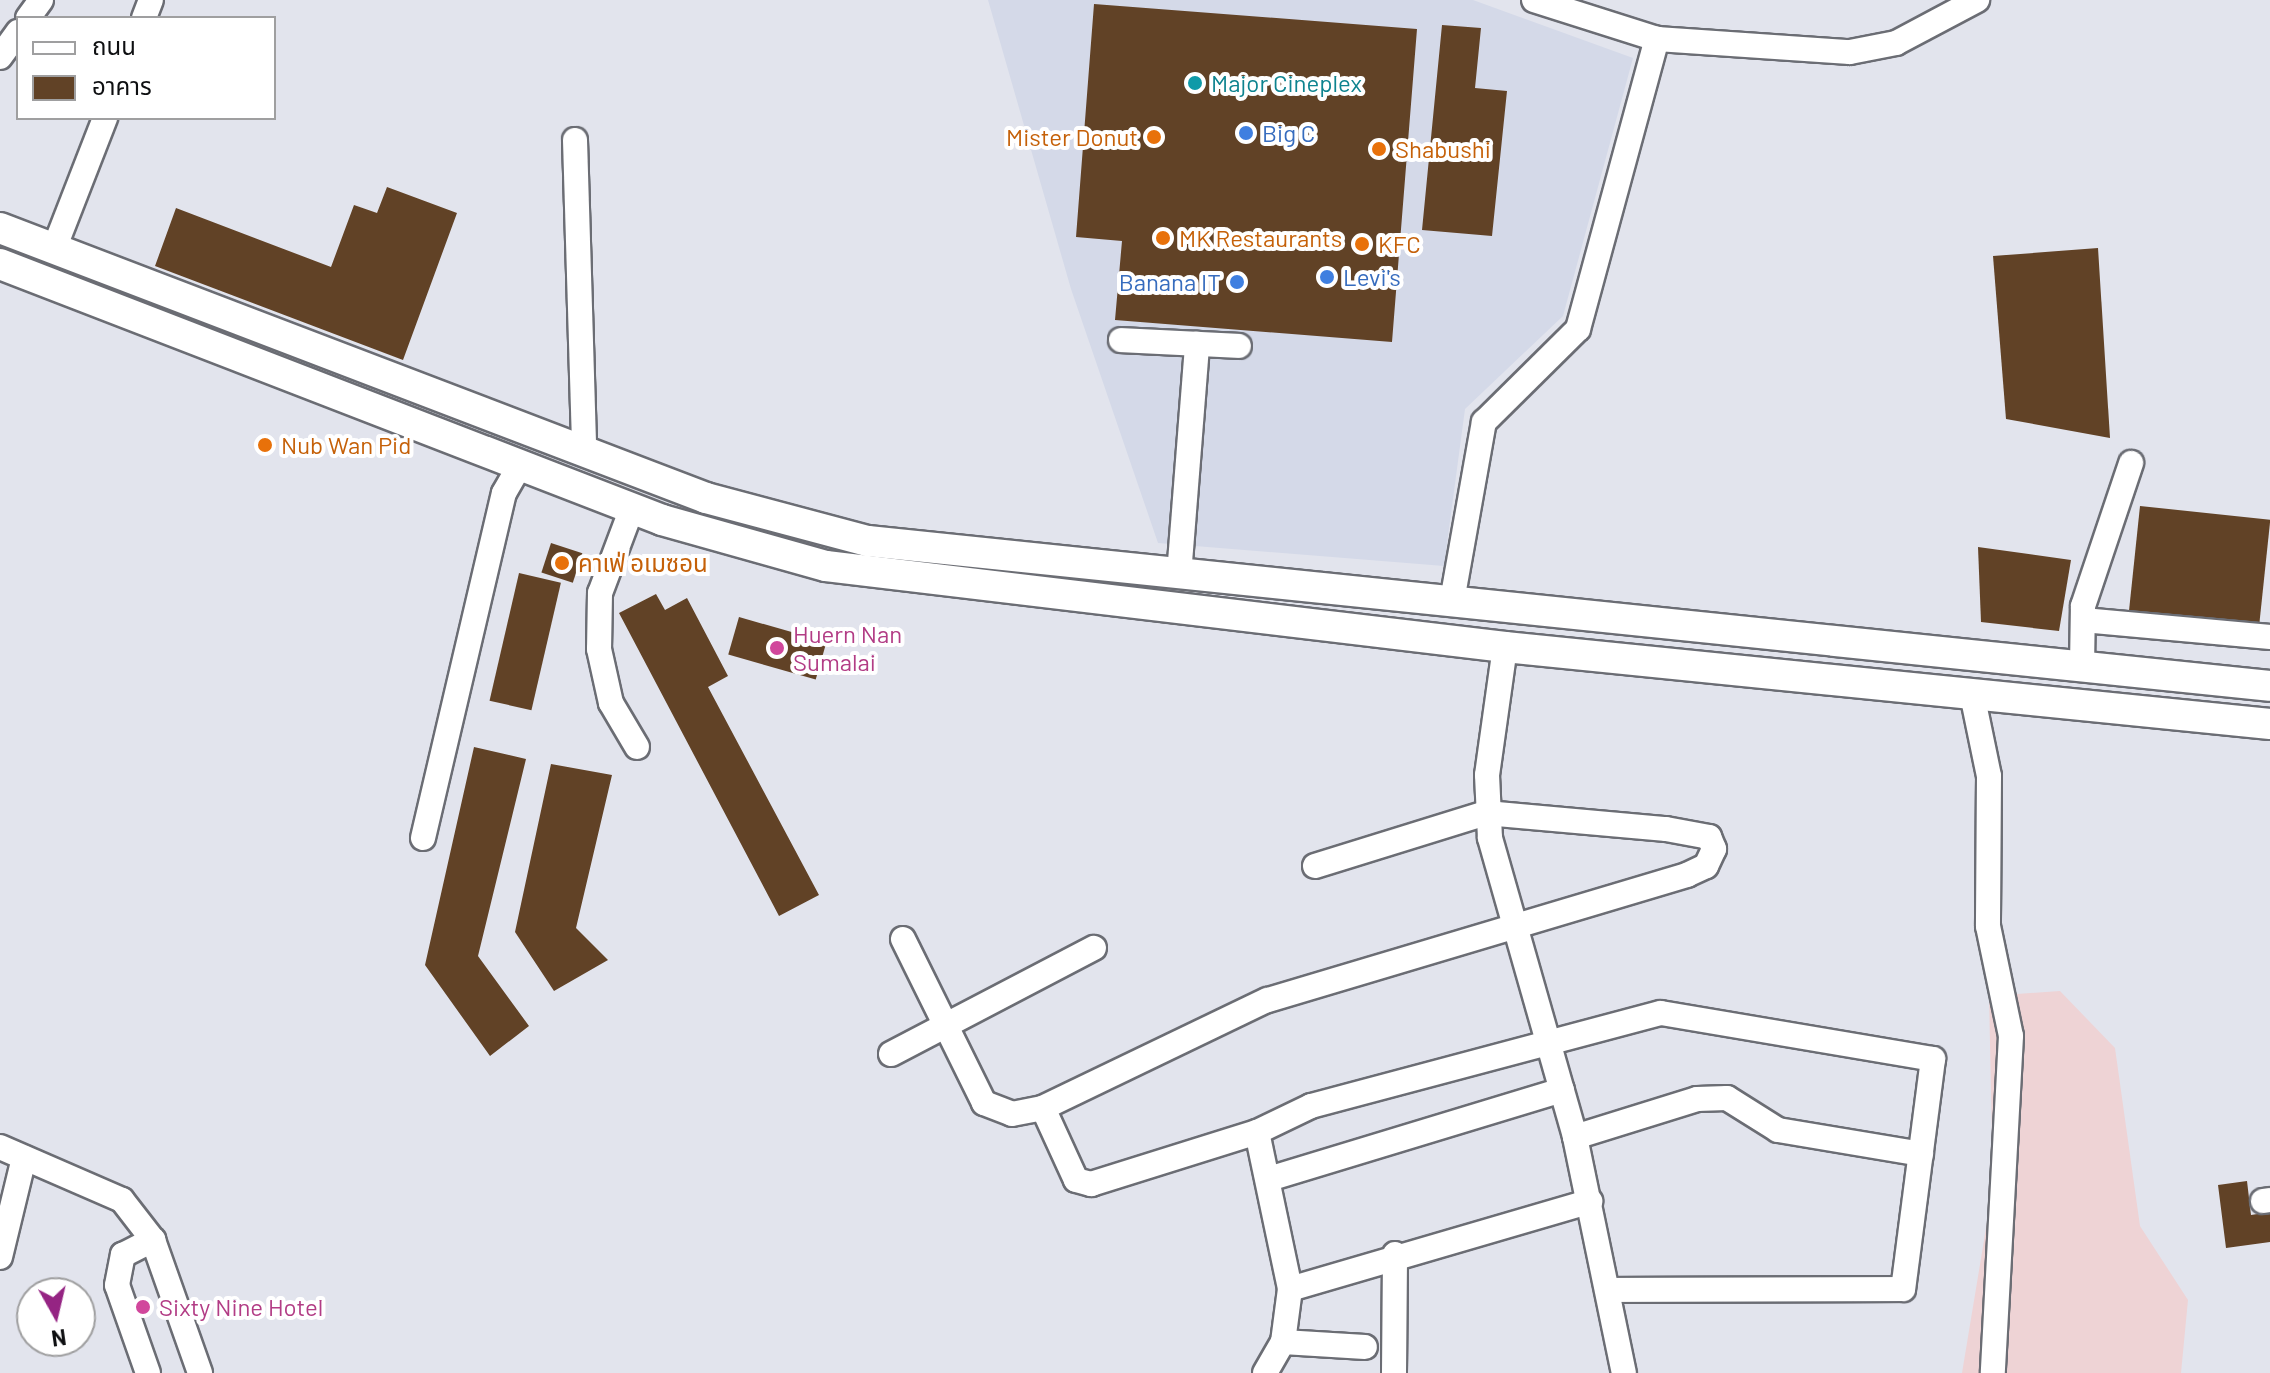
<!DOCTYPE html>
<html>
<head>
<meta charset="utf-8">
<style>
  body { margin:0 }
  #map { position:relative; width:2270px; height:1373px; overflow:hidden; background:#e2e4ed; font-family:Barlow,"Noto Sans Thai",sans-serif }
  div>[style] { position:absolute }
  .built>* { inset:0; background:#d4d9e8 }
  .education>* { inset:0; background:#eed3d5 }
  .building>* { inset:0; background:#614226; transform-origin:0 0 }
  .roads { filter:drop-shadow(2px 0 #6b6d74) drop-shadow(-2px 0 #6b6d74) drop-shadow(0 2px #6b6d74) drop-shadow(0 -2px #6b6d74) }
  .minor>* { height:24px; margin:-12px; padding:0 12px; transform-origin:12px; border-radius:12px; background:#fff }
  .major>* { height:30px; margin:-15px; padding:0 15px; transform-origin:15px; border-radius:15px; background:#fff }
  .dots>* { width:22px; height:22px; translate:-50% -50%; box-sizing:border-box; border:4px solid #fff; border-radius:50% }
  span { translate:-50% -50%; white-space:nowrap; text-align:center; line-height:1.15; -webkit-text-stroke:8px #fff; paint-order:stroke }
  .culture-label { font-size:24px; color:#0d838f }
  .left { translate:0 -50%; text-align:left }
  .shop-label { font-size:24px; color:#366cbe }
  .right { translate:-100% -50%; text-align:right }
  .food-label { font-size:24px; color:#c56008 }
  .hotel-label { font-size:24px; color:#b23c85 }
  .legend { position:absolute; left:16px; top:16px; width:260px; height:104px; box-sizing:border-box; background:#fff; border:2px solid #9f9fa0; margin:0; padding:10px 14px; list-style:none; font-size:24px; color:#0e0f11 }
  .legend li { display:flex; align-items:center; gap:16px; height:40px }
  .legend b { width:40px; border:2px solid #9f9fa0 }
  .north { position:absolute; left:16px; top:1277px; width:80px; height:80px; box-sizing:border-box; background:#fff; border:2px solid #9f9fa0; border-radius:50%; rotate:172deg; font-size:22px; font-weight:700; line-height:32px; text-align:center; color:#0e0f11 }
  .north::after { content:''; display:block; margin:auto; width:28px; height:36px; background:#952483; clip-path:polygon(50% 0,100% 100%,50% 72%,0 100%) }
</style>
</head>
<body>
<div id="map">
  <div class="built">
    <i style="clip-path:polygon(988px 0,1473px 0,1633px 58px,1563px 316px,1465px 409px,1444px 566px,1158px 543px,1071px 289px)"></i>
  </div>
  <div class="education">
    <i style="clip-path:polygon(2060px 991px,2115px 1048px,2140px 1226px,2188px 1300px,2181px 1373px,1962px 1373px,1993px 1186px,1989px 996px)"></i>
  </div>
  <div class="building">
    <i style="clip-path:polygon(1094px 4px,1417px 29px,1392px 342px,1115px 320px,1122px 241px,1076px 237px)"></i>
    <i style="clip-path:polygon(1442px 25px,1481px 28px,1475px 88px,1507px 91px,1492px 236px,1422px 230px)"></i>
    <i style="clip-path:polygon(387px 187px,457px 213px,403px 360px,155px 266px,176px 208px,331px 267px,354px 205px,377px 213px)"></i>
    <i style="clip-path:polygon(2098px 248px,2110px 438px,2006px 419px,1993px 256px)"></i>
    <i style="left:2140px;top:506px;width:131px;height:105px;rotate:6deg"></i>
    <i style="left:551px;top:543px;width:33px;height:31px;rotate:18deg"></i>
    <i style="clip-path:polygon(1978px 547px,2071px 560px,2059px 631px,1981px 622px)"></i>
    <i style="left:519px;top:573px;width:43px;height:131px;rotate:13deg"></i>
    <i style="clip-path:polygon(656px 594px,665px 610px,687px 598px,728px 676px,708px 687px,819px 895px,779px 916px,619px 613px)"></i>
    <i style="left:739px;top:617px;width:91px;height:39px;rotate:16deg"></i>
    <i style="clip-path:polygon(474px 747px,526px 759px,478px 956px,529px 1026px,490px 1056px,425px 965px)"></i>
    <i style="clip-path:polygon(551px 764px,612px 775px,576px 928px,608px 960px,554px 991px,515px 932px)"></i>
    <i style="clip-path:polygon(2247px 1181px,2251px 1215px,2270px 1212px,2270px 1242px,2226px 1248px,2218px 1185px)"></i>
  </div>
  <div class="roads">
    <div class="minor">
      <i style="left:28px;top:18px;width:22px;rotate:-54deg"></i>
      <i style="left:144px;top:18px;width:19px;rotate:-69deg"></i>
      <i style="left:1657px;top:39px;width:193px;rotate:3.9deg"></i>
      <i style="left:1850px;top:52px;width:47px;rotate:-11.1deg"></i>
      <i style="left:1896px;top:43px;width:92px;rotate:-28deg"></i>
      <i style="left:0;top:57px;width:31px;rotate:-54deg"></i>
      <i style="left:575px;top:140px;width:311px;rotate:88.3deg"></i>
      <i style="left:54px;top:249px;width:141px;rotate:-68.7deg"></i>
      <i style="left:1121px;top:340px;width:118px;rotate:2.9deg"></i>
      <i style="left:632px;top:508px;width:91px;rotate:110.6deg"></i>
      <i style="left:600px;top:593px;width:56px;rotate:91deg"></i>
      <i style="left:599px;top:649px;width:55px;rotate:77.5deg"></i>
      <i style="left:611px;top:703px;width:51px;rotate:59.4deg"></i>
      <i style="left:1179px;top:575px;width:232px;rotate:-85.5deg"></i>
      <i style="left:1452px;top:601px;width:182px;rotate:-79.9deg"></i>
      <i style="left:1484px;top:422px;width:132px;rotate:-44.7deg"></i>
      <i style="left:1578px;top:329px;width:301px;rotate:-74.8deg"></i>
      <i style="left:1657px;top:39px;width:129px;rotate:-162.4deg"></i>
      <i style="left:2083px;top:620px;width:188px;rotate:5.2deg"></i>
      <i style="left:1505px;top:647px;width:129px;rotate:98deg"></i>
      <i style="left:1487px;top:775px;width:63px;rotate:87.3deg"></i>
      <i style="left:1490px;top:838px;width:311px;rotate:74.1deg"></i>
      <i style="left:1575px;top:1137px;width:241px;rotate:78.3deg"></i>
      <i style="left:2082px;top:667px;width:61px;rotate:-89.1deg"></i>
      <i style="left:2083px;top:606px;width:151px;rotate:-71.4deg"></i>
      <i style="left:1972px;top:694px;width:84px;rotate:78.3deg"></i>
      <i style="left:1989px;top:776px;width:150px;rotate:90.4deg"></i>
      <i style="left:1988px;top:926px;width:112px;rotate:78.2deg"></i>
      <i style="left:2011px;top:1036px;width:337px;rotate:93.1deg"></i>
      <i style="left:423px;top:838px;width:354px;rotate:-76.8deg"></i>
      <i style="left:504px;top:493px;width:32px;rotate:-60deg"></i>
      <i style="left:1315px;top:866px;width:179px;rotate:-17.2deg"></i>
      <i style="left:1486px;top:813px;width:181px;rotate:5.1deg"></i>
      <i style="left:1666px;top:829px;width:44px;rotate:10.5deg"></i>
      <i style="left:1709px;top:837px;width:13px;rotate:67deg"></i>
      <i style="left:1714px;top:849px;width:19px;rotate:115deg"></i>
      <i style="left:1706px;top:866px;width:21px;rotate:155deg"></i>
      <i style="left:1687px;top:875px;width:438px;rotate:163.4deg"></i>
      <i style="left:1267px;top:1000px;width:249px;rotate:154.3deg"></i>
      <i style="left:1043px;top:1108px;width:79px;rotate:65.4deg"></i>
      <i style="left:1076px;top:1180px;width:16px;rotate:15deg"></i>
      <i style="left:1091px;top:1184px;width:174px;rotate:-17.4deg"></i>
      <i style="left:1257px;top:1132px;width:60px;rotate:-25.7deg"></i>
      <i style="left:1311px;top:1106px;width:362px;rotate:-14.9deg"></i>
      <i style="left:1661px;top:1013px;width:276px;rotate:9.6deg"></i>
      <i style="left:1933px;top:1059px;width:232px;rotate:97.4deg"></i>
      <i style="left:1903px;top:1289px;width:295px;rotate:179.8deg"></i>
      <i style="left:903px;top:939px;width:183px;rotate:63.7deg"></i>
      <i style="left:984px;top:1103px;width:30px;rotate:21deg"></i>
      <i style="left:1012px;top:1114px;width:32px;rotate:-11deg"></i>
      <i style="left:891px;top:1054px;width:229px;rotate:-27.6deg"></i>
      <i style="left:1257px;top:1132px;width:160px;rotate:78.1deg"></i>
      <i style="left:1290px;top:1289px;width:313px;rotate:-16.3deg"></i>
      <i style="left:1575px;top:1137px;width:128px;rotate:-17.3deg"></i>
      <i style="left:1697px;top:1099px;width:30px;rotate:-2deg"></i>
      <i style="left:1727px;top:1098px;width:60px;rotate:32.1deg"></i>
      <i style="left:1778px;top:1130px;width:145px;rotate:9.5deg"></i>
      <i style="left:0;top:1147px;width:133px;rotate:23.5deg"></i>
      <i style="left:122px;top:1200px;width:51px;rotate:52.2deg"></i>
      <i style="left:153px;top:1240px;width:141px;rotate:70.5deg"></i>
      <i style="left:1272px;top:1178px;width:303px;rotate:-16.9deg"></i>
      <i style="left:2263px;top:1201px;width:7px;rotate:-8deg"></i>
      <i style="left:0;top:1257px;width:102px;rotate:-76.4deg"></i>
      <i style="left:1283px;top:1342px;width:53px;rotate:-82.5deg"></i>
      <i style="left:148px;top:1373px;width:93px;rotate:-109.4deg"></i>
      <i style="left:117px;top:1285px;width:31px;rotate:-79deg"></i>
      <i style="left:123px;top:1255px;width:34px;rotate:-27deg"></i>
      <i style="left:1265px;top:1373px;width:36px;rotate:-60deg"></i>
      <i style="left:1283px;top:1342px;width:82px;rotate:3.5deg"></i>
      <i style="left:1394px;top:1373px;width:119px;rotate:-89.5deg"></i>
    </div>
    <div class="major">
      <i style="left:0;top:228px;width:756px;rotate:20.93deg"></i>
      <i style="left:706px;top:498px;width:168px;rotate:14.9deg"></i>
      <i style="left:868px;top:541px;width:1409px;rotate:5.9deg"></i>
      <i style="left:0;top:264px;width:710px;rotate:21.14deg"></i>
      <i style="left:662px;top:520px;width:170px;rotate:15.7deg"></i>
      <i style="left:826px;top:566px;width:684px;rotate:6.8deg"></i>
      <i style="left:1505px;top:647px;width:769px;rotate:5.75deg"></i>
    </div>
  </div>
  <div class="dots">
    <i style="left:1195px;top:83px;background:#0f9aa8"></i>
    <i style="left:1246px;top:133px;background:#3f7fe0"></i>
    <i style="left:1154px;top:137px;background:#e8710a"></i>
    <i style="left:1379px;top:149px;background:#e8710a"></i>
    <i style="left:1163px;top:238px;background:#e8710a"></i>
    <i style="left:1362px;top:244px;background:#e8710a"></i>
    <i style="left:1327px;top:277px;background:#3f7fe0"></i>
    <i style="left:1237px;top:282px;background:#3f7fe0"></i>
    <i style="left:265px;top:445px;background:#e8710a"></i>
    <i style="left:562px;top:563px;background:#e8710a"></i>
    <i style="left:777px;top:648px;background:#d1479c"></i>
    <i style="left:143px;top:1307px;background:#d1479c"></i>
  </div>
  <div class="culture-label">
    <span class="left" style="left:1211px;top:83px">Major Cineplex</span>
  </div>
  <div class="shop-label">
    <span class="left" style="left:1262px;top:133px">Big C</span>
    <span class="left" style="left:1343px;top:277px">Levi's</span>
    <span class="right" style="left:1221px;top:282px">Banana IT</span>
  </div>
  <div class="food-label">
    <span class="right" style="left:1138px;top:137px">Mister Donut</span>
    <span class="left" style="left:1395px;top:149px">Shabushi</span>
    <span class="left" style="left:1179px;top:238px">MK Restaurants</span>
    <span class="left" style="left:1378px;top:244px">KFC</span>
    <span class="left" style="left:281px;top:445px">Nub Wan Pid</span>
    <span class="left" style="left:578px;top:563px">คาเฟ่ อเมซอน</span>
  </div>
  <div class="hotel-label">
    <span class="left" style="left:793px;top:648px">Huern Nan<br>Sumalai</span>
    <span class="left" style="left:159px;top:1307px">Sixty Nine Hotel</span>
  </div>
  <ul class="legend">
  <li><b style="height:10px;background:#fff"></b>ถนน</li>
  <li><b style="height:22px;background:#614226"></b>อาคาร</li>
  </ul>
  <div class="north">N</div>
</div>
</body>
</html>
